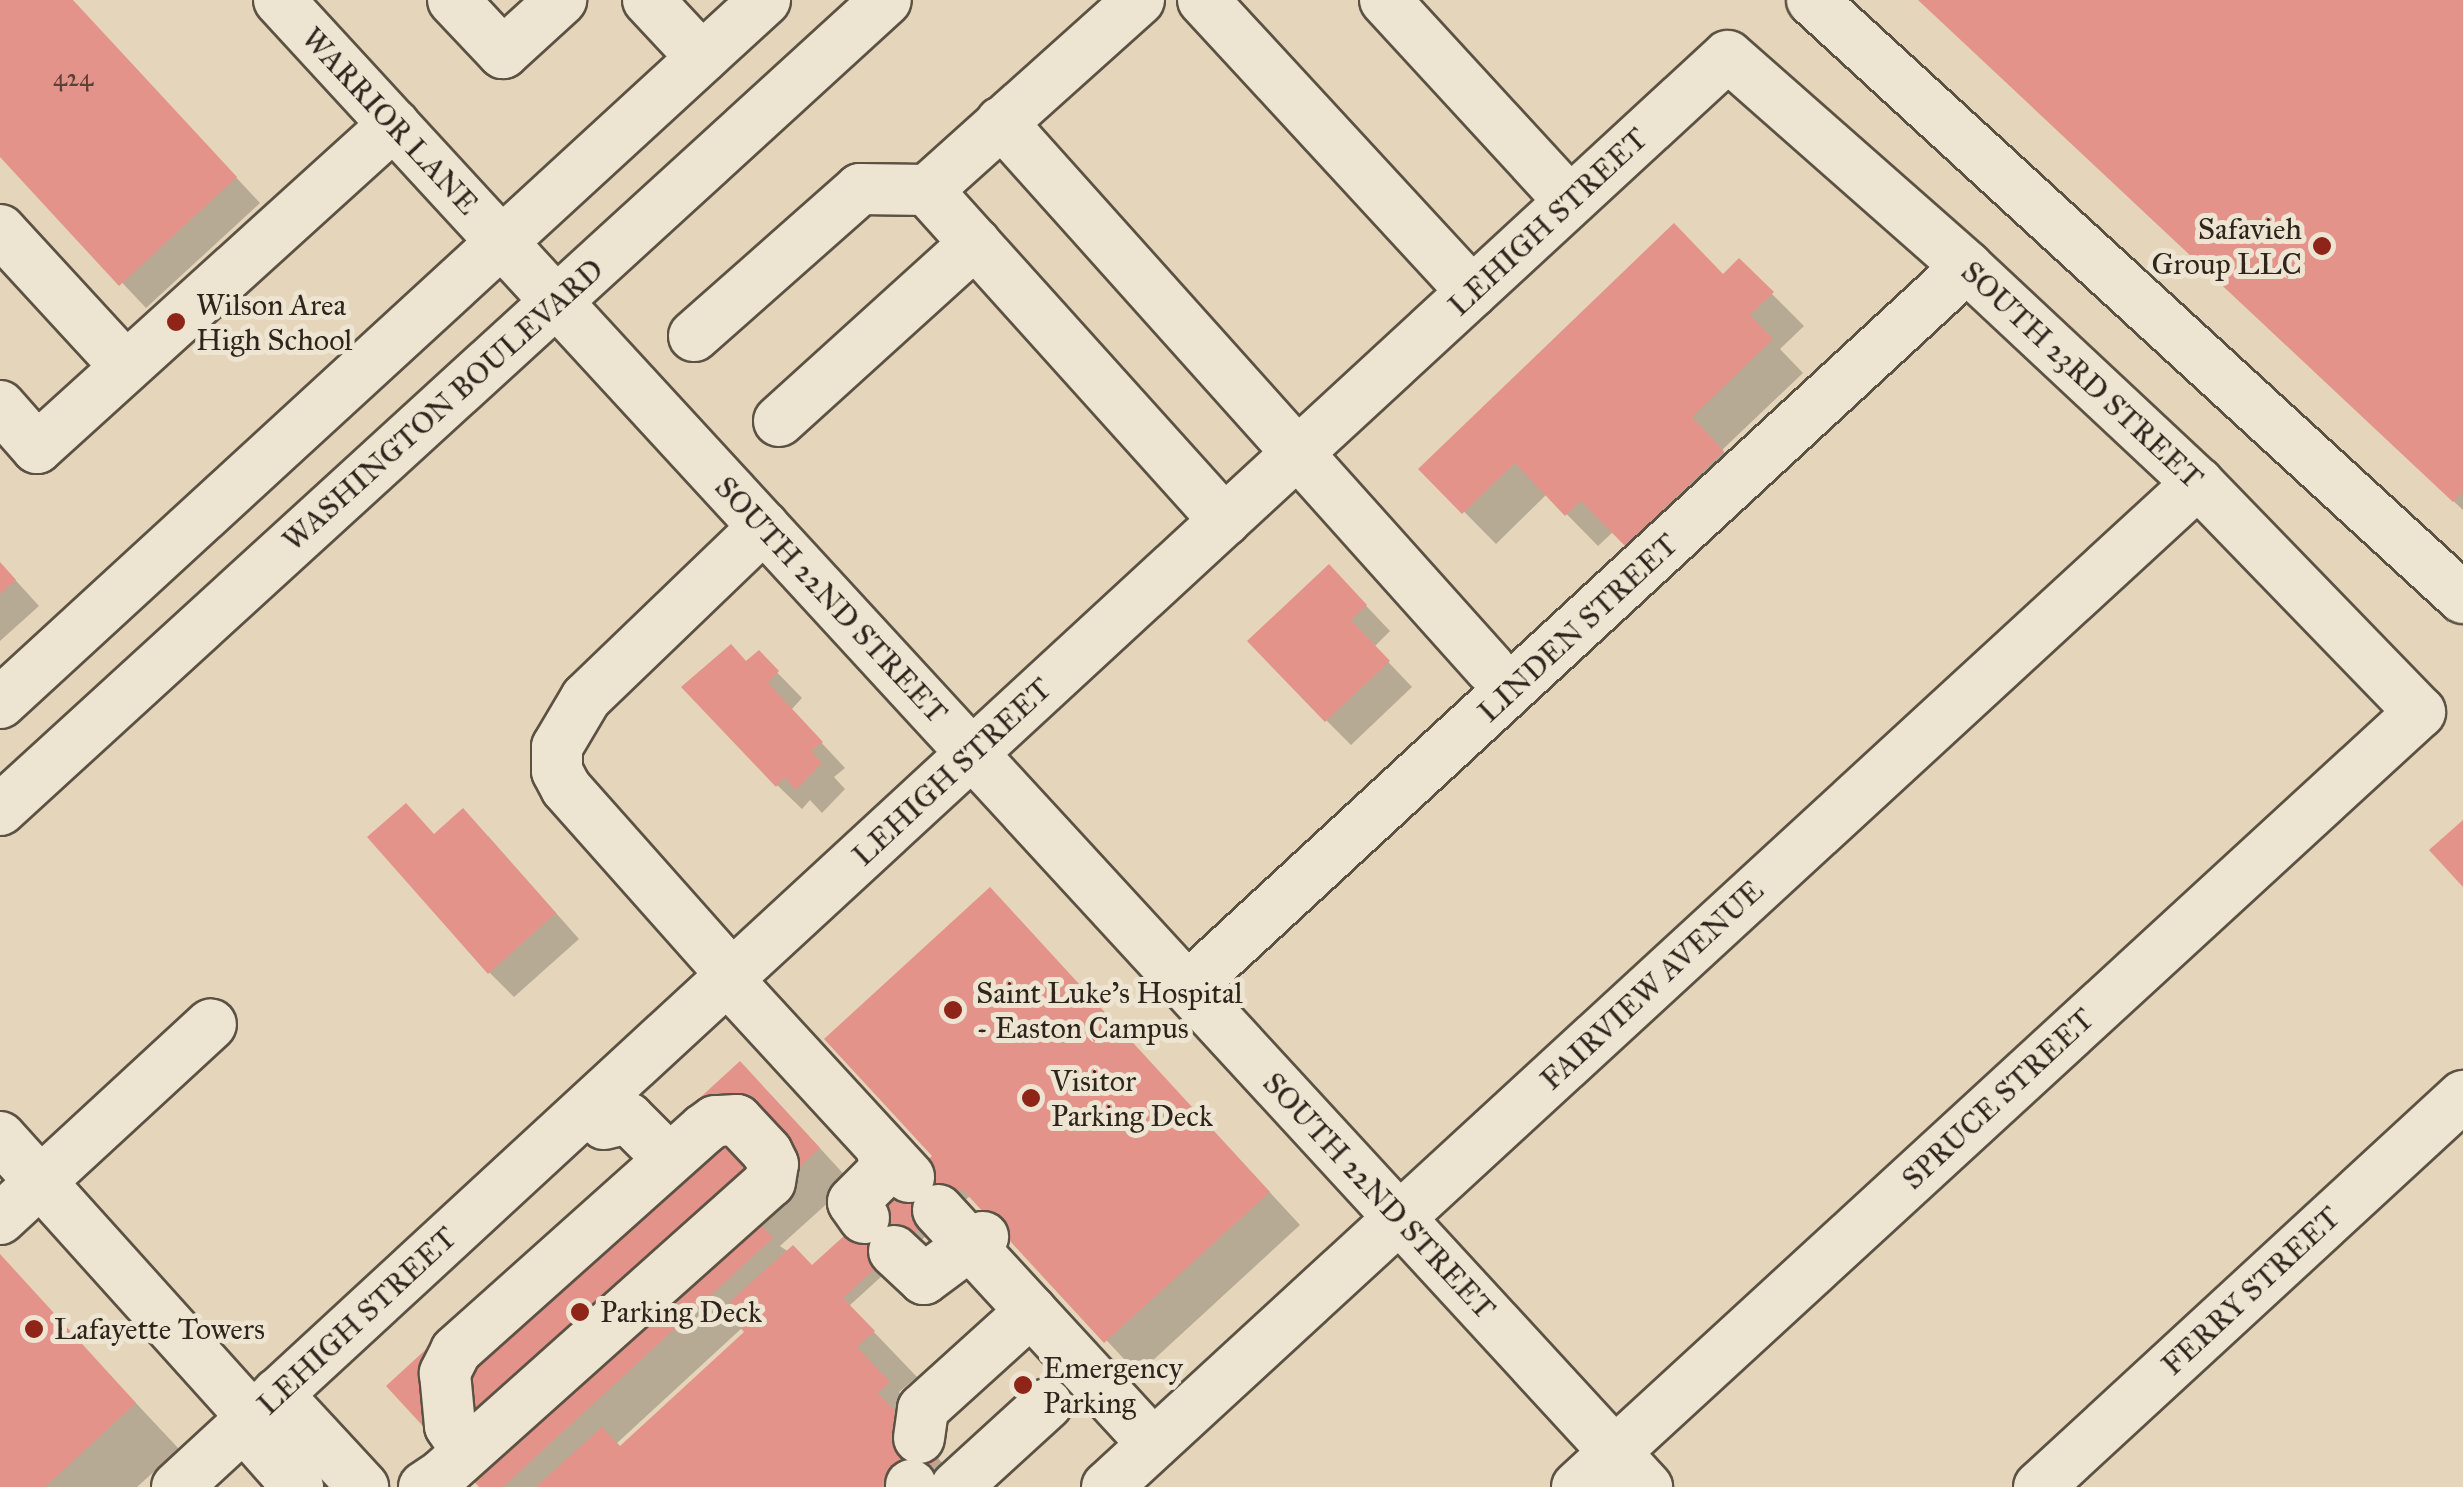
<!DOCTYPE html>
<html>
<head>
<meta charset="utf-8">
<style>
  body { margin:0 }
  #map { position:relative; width:2463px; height:1487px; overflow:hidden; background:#e5d5ba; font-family:"IM FELL Great Primer",serif }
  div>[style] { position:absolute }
  .shadow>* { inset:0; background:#0003 }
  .building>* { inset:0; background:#e39389 }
  .roads { filter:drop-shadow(2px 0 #5c5244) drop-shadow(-2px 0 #5c5244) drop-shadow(0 2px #5c5244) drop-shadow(0 -2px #5c5244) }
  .minor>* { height:50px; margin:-25px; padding:0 25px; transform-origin:25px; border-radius:25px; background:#eee4d2 }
  .dots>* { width:28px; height:28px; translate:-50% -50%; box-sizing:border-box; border:5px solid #eee4d2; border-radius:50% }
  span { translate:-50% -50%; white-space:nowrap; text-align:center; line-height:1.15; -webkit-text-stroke:10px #eee4d2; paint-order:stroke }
  .number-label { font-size:25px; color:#5b4137 }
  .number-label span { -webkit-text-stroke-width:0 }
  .street-label { font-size:30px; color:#2e261c }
  .poi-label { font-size:30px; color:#2e261c }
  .right { translate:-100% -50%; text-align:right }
  .left { translate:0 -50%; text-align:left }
</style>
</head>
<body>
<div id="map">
  <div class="shadow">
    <i style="clip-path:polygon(0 0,71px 0,260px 203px,146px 308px,0 153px)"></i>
    <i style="clip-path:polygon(1920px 0,2463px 0,2463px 510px)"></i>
    <i style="clip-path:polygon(1739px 261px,1804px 326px,1780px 349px,1803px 373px,1722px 450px,1755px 484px,1659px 577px,1614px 531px,1598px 546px,1547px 494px,1496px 544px,1422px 469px,1723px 277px)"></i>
    <i style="clip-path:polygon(0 563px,39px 606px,0 641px)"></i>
    <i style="clip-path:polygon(1353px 592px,1390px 631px,1374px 647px,1412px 687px,1351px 745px,1326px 720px)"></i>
    <i style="clip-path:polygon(759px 654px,802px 698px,791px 710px,845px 768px,834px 777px,845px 789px,822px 813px,810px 800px,802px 809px,777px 785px,747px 664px)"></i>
    <i style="clip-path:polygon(435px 836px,488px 836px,579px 939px,514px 997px,489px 972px)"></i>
    <i style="clip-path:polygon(evenodd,1021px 922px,1300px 1225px,1138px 1374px,971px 1195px,849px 1306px,917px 1377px,899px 1392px,932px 1428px,920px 1439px,965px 1487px,483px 1487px,772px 1096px,851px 1182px,780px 1246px,812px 1268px,932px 1159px,1021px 922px,743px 1327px,748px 1333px,621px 1449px,616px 1444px,743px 1327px)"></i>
    <i style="clip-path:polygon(0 1258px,179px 1449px,137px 1487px,0 1487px)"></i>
  </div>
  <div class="building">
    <i style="clip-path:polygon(0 0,73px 0,237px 177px,119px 286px,0 157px)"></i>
    <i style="clip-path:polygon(1918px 0,2463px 0,2463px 492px,2453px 502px)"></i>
    <i style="clip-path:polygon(1674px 223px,1723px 274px,1739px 258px,1774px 292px,1750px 315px,1773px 339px,1692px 417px,1724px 451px,1625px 546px,1581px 501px,1565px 516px,1515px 463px,1462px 514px,1418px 469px)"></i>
    <i style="clip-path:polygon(0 562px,16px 580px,0 594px)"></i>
    <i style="clip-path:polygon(1329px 564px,1367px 605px,1351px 620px,1390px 661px,1325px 722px,1247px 641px)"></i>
    <i style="clip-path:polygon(731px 644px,746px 661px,759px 650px,779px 671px,768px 683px,823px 742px,811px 751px,822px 763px,796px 790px,784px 777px,776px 787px,681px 687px)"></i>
    <i style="clip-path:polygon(406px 803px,434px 834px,463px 808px,556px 913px,488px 974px,367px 837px)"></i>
    <i style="clip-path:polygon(2463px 820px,2463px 887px,2429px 850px)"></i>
    <i style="clip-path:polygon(990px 887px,1270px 1192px,1104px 1343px,962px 1189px,843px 1298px,875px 1331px,857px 1347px,890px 1382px,878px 1393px,939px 1459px,909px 1487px,536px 1487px,602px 1427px,620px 1446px,744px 1332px,723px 1308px,793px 1245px,812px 1265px,932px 1156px,824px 1039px)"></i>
    <i style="clip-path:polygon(740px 1061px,820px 1148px,750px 1213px,773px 1238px,503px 1487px,479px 1487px,386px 1386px)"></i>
    <i style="clip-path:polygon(0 1254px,136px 1403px,45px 1487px,0 1487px)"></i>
  </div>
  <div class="roads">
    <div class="minor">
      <i style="left:279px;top:0;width:2021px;rotate:47.39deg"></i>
      <i style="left:453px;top:0;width:73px;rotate:46.7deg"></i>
      <i style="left:503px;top:53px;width:79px;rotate:-42.4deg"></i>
      <i style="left:648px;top:0;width:79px;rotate:47deg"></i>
      <i style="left:1139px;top:0;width:285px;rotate:138.1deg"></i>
      <i style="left:927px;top:190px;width:445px;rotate:48deg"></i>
      <i style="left:1203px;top:0;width:397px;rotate:47.3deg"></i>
      <i style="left:1385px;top:0;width:273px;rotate:47.4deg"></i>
      <i style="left:1812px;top:0;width:884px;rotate:42.57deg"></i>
      <i style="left:1001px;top:122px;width:733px;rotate:48.15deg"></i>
      <i style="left:0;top:230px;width:186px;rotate:47.4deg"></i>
      <i style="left:694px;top:336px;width:222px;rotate:-41.5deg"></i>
      <i style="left:860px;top:189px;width:67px;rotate:0.9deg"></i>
      <i style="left:0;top:406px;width:56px;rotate:48.6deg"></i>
      <i style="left:37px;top:448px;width:482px;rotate:-42.2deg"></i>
      <i style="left:779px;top:421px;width:265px;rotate:-42.2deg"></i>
      <i style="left:0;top:703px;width:1039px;rotate:-42.58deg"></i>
      <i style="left:0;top:810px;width:1200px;rotate:-42.43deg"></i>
      <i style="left:732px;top:975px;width:250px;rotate:-131.6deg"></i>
      <i style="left:566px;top:788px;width:19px;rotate:-118deg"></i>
      <i style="left:557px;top:771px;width:24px;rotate:-90deg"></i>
      <i style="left:557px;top:747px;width:57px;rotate:-59.4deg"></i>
      <i style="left:586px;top:698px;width:247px;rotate:-43.9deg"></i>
      <i style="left:727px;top:979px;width:269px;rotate:47.4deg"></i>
      <i style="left:1188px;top:987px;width:1061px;rotate:-42.75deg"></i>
      <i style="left:604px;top:1124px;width:25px;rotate:-14deg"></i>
      <i style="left:628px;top:1118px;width:34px;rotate:45deg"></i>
      <i style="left:0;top:1137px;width:377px;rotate:48deg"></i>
      <i style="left:938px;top:1210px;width:318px;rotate:47.4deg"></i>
      <i style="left:864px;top:1218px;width:19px;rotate:-125deg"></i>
      <i style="left:853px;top:1202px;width:47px;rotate:-45deg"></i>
      <i style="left:886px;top:1169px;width:23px;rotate:-103deg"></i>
      <i style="left:0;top:1219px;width:287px;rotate:-42.7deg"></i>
      <i style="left:894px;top:1251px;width:41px;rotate:43deg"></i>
      <i style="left:924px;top:1279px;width:44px;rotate:-36.6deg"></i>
      <i style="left:959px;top:1253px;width:12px;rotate:-14deg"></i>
      <i style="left:971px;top:1250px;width:12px;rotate:31deg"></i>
      <i style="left:981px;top:1256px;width:11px;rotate:-112deg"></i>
      <i style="left:977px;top:1246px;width:11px;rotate:-56deg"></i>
      <i style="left:277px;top:1394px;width:127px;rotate:47.2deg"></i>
      <i style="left:243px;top:1425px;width:83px;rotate:48.4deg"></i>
      <i style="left:919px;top:1438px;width:29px;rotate:-82deg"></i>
      <i style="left:923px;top:1409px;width:146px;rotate:-42.2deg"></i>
      <i style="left:177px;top:1487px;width:2110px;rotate:-42.7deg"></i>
      <i style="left:1728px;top:56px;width:319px;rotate:41.4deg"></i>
      <i style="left:1967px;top:267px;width:316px;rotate:43.1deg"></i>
      <i style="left:2198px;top:483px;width:319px;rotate:45.9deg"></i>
      <i style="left:2420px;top:712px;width:1145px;rotate:137.41deg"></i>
      <i style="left:424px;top:1487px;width:23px;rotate:-34deg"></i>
      <i style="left:443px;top:1474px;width:438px;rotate:-41.8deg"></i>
      <i style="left:770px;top:1182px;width:18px;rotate:-81deg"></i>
      <i style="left:773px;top:1164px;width:13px;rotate:-117deg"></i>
      <i style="left:767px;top:1152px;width:44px;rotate:-133.2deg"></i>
      <i style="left:737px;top:1120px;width:22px;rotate:177deg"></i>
      <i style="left:715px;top:1121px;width:14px;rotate:144deg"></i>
      <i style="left:704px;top:1129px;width:333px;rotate:138.2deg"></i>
      <i style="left:456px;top:1351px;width:25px;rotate:117deg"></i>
      <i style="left:445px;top:1373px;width:53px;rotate:84.6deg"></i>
      <i style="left:450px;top:1426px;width:23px;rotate:56deg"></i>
      <i style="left:463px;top:1445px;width:12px;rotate:-5deg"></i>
      <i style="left:911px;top:1487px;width:2px;rotate:-90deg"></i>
      <i style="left:956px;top:1487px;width:123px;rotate:-42.4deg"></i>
      <i style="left:1107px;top:1487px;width:1483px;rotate:-42.62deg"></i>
      <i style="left:2039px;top:1487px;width:577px;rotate:-42.68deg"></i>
    </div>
  </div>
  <div class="dots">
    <i style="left:2322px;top:246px;background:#8f2418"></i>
    <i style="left:176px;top:322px;background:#8f2418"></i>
    <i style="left:953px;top:1010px;background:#8f2418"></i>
    <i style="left:1031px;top:1098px;background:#8f2418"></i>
    <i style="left:580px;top:1312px;background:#8f2418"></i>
    <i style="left:34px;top:1329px;background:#8f2418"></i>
    <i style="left:1023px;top:1385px;background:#8f2418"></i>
  </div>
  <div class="number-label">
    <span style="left:73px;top:78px">424</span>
  </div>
  <div class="street-label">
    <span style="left:390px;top:121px;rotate:47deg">WARRIOR LANE</span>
    <span style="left:1548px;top:222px;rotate:-43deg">LEHIGH STREET</span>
    <span style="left:2082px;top:375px;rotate:43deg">SOUTH 23RD STREET</span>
    <span style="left:443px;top:405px;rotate:-42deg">WASHINGTON BOULEVARD</span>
    <span style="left:831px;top:600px;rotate:47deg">SOUTH 22ND STREET</span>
    <span style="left:1578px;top:628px;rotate:-43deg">LINDEN STREET</span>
    <span style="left:952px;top:772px;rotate:-43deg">LEHIGH STREET</span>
    <span style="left:1652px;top:985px;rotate:-43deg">FAIRVIEW AVENUE</span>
    <span style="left:1998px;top:1099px;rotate:-43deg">SPRUCE STREET</span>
    <span style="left:1379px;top:1196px;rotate:47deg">SOUTH 22ND STREET</span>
    <span style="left:2251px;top:1291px;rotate:-43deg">FERRY STREET</span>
    <span style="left:357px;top:1321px;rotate:-43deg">LEHIGH STREET</span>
  </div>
  <div class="poi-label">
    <span class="right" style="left:2302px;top:246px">Safavieh<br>Group LLC</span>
    <span class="left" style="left:196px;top:322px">Wilson Area<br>High School</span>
    <span class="left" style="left:976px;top:1010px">Saint Luke's Hospital<br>- Easton Campus</span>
    <span class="left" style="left:1051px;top:1098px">Visitor<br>Parking Deck</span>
    <span class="left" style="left:600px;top:1312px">Parking Deck</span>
    <span class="left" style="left:54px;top:1329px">Lafayette Towers</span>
    <span class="left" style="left:1043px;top:1385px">Emergency<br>Parking</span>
  </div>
</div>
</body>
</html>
